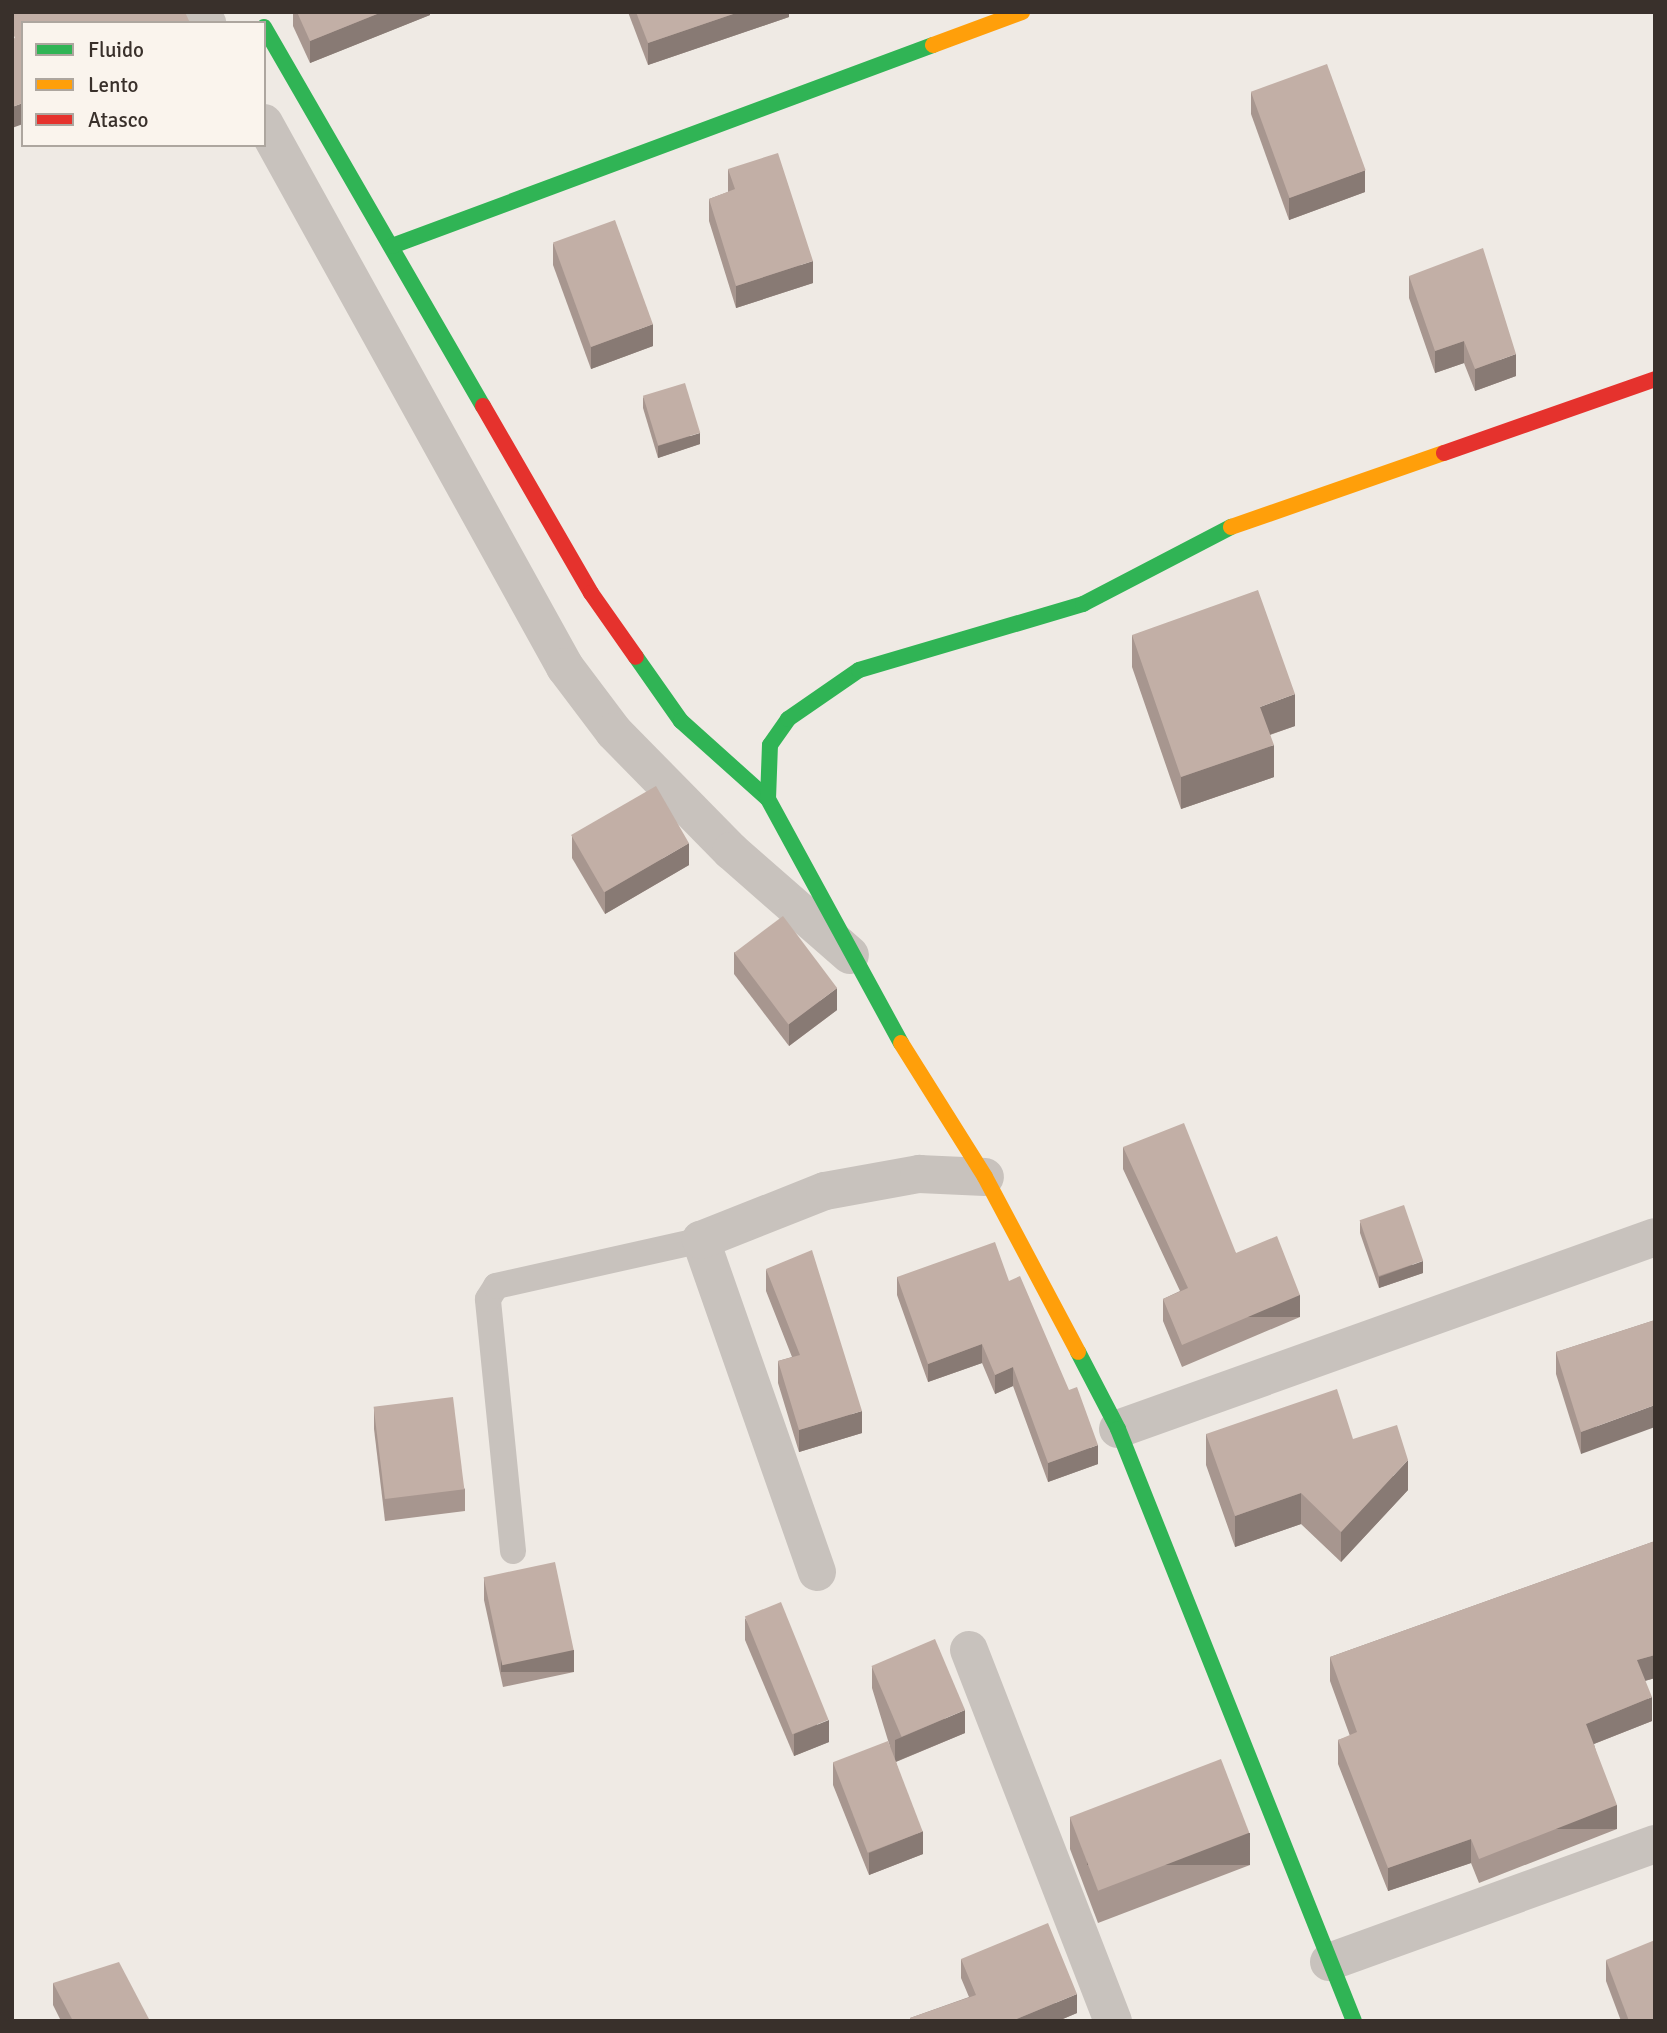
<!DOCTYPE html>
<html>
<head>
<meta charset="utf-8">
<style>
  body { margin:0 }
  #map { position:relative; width:1667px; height:2033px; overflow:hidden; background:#efeae4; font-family:Signika,sans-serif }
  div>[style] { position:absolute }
  .lane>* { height:26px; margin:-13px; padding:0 13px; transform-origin:13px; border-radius:13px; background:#c8c2bd }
  .street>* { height:38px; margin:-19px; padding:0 19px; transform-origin:19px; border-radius:19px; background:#c8c2bd }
  .fast>* { height:16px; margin:-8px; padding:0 8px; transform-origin:8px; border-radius:8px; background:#30b455 }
  .slow>* { height:16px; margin:-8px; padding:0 8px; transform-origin:8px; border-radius:8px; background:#ff9f0a }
  .jam>* { height:16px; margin:-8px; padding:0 8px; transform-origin:8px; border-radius:8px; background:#e5322d }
  .wall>* { inset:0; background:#a7968f }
  .shaded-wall>* { inset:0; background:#887a74; transform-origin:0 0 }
  .building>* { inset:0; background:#c2afa6; transform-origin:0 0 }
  span { translate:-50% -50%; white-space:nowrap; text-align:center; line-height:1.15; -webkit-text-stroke:6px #faf4ed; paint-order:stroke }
  .frame { position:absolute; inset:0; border:14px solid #39302b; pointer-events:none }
  .legend { position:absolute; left:21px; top:21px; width:245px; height:126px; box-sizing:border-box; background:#faf4ed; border:2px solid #ada69f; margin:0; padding:9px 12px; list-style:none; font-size:21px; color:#39302b }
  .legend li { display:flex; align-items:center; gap:14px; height:35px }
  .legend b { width:35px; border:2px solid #ada69f }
</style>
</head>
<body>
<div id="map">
  <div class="lane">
    <i style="left:513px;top:1551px;width:253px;rotate:-95.7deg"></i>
    <i style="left:488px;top:1299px;width:15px;rotate:-58deg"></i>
    <i style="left:496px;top:1286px;width:210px;rotate:-12.6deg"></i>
  </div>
  <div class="street">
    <i style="left:201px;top:12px;width:13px;rotate:61deg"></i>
    <i style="left:264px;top:123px;width:622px;rotate:61.04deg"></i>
    <i style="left:565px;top:667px;width:81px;rotate:53deg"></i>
    <i style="left:614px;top:732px;width:167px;rotate:45.5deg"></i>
    <i style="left:731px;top:851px;width:158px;rotate:41.2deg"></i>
    <i style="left:1118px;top:1429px;width:570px;rotate:-19.67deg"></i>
    <i style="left:817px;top:1572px;width:352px;rotate:-109.3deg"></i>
    <i style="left:701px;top:1240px;width:133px;rotate:-21.6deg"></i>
    <i style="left:825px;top:1191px;width:96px;rotate:-10.3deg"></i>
    <i style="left:919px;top:1174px;width:66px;rotate:2.6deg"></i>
    <i style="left:969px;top:1650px;width:398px;rotate:68.8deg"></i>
    <i style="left:1329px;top:1962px;width:347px;rotate:-19.9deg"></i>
  </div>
  <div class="fast">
    <i style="left:264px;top:27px;width:438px;rotate:60deg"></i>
    <i style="left:392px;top:246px;width:577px;rotate:-20.38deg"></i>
    <i style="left:636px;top:657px;width:78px;rotate:54.9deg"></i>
    <i style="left:681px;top:721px;width:117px;rotate:41.9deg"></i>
    <i style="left:768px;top:799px;width:278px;rotate:61.4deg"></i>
    <i style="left:768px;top:799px;width:54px;rotate:-87.9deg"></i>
    <i style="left:770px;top:745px;width:32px;rotate:-55deg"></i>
    <i style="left:788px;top:719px;width:86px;rotate:-34.6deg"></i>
    <i style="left:859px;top:670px;width:234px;rotate:-16.4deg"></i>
    <i style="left:1083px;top:604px;width:167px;rotate:-27.5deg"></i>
    <i style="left:1078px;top:1352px;width:87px;rotate:62.5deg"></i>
    <i style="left:1118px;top:1429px;width:637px;rotate:68.27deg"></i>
  </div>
  <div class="slow">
    <i style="left:933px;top:45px;width:95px;rotate:-20.3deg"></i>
    <i style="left:1231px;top:527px;width:225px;rotate:-19.2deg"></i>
    <i style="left:901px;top:1043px;width:158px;rotate:57.9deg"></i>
    <i style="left:985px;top:1177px;width:198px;rotate:62deg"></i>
  </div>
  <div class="jam">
    <i style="left:483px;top:406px;width:216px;rotate:60deg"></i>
    <i style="left:591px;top:593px;width:78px;rotate:54.9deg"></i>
    <i style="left:1444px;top:453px;width:224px;rotate:-19.3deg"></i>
  </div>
  <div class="wall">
    <i style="clip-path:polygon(293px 12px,430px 12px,430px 15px,310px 63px,293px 26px)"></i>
    <i style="clip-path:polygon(628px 12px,789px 12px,789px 17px,648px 65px)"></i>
    <i style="clip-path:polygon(1251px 92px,1365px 192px,1289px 220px,1251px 114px)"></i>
    <i style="clip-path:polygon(728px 169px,813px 283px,736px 308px,709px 221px,709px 199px,728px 192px)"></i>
    <i style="clip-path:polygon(553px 243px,653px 346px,591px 369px,553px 265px)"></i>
    <i style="clip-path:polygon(1409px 276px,1516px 376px,1475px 391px,1464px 363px,1435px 373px,1409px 298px)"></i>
    <i style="clip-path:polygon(643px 397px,700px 444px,658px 458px,643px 408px)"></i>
    <i style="clip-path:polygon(1132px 635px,1295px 726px,1270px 735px,1274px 777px,1181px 809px,1132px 667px)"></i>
    <i style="clip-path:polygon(572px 836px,689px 865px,605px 914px,572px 858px)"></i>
    <i style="clip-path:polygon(734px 952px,837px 1010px,789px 1046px,734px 974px)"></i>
    <i style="clip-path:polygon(1123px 1147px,1236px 1253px,1300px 1317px,1182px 1367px,1163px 1321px,1163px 1299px,1180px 1291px,1123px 1169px)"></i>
    <i style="clip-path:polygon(1360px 1222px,1423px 1273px,1379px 1288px,1360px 1233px)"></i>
    <i style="clip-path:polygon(766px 1269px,862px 1433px,799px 1452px,778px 1383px,778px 1361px,792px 1357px,766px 1291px)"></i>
    <i style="clip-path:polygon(897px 1277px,1009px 1281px,1098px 1464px,1048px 1482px,1013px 1386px,995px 1394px,982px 1363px,928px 1382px,897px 1295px)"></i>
    <i style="clip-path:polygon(1655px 1320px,1581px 1454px,1556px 1374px,1556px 1352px)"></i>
    <i style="clip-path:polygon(374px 1407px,465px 1489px,465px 1511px,385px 1521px,374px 1429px)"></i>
    <i style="clip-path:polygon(1206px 1434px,1353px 1439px,1408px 1490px,1341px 1562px,1301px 1524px,1235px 1547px,1206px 1465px)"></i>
    <i style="clip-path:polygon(1655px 1541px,1655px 1678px,1645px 1681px,1652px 1721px,1594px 1744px,1617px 1829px,1479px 1883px,1471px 1863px,1388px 1891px,1338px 1764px,1338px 1740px,1350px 1736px,1330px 1681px,1330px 1657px)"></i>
    <i style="clip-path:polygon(484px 1578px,574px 1672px,503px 1687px,484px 1600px)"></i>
    <i style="clip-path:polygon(745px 1618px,829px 1742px,794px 1756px,745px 1640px)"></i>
    <i style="clip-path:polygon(872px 1666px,965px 1733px,896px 1762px,923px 1854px,869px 1875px,833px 1785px,833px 1763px,890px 1747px,872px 1688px)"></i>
    <i style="clip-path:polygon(1070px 1817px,1250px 1865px,1098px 1923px,1070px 1849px)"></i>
    <i style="clip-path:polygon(961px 1959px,1077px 2013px,1058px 2021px,910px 2021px,910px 2018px,969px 1997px,961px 1978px)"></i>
    <i style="clip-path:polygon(1606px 1960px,1655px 2021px,1621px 2021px,1606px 1981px)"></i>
    <i style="clip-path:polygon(53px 1983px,150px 2021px,61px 2021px,53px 2005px)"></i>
  </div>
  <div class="shaded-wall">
    <i style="clip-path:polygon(382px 12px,430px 12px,430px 15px,310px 63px,310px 41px)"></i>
    <i style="clip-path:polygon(739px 12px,789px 12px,789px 17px,648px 65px,648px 43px)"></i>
    <i style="clip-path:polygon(23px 103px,23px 124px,12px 128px,12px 107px)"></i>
    <i style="clip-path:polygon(1365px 170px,1365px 192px,1289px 220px,1289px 198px)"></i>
    <i style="clip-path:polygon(813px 261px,813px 283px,736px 308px,736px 286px)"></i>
    <i style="clip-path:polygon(653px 324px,653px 346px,591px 369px,591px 347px)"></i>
    <i style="clip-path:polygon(1464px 341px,1464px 363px,1435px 373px,1435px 351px)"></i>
    <i style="clip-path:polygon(1516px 354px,1516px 376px,1475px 391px,1475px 369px)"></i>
    <i style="clip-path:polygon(700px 433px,700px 444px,658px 458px,658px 446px)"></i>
    <i style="clip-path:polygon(1295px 694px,1295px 726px,1260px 738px,1260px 707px)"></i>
    <i style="clip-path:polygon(1274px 745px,1274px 777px,1181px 809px,1181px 777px)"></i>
    <i style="clip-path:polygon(689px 843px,689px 865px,605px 914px,605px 892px)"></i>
    <i style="clip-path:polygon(837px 988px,837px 1010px,789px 1046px,789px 1024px)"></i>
    <i style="clip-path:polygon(1423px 1261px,1423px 1273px,1379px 1288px,1379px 1277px)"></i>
    <i style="left:1300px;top:1295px;width:22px;height:128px;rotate:90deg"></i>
    <i style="clip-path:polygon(982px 1344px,982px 1363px,928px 1382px,928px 1364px)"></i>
    <i style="clip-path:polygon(1013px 1367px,1013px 1386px,995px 1394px,995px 1375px)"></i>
    <i style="clip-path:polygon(1655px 1405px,1655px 1427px,1581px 1454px,1581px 1432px)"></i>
    <i style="clip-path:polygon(862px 1411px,862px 1433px,799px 1452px,799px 1430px)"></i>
    <i style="clip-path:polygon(1098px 1445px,1098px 1464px,1048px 1482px,1048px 1463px)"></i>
    <i style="clip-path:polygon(1408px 1460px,1408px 1490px,1341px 1562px,1341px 1532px)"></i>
    <i style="clip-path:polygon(1301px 1493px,1301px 1524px,1235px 1547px,1235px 1516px)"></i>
    <i style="left:574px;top:1650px;width:22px;height:73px;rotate:90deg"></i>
    <i style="clip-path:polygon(1655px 1655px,1655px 1678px,1637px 1683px,1637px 1660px)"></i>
    <i style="clip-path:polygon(1652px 1697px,1652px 1721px,1586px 1747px,1586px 1724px)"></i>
    <i style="clip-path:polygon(965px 1710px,965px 1733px,895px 1762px,895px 1740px)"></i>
    <i style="clip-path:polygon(829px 1720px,829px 1742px,794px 1756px,794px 1734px)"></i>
    <i style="left:1617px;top:1805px;width:24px;height:148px;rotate:90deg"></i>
    <i style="clip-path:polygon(923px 1831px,923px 1854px,869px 1875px,869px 1853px)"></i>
    <i style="left:1250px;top:1833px;width:32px;height:163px;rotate:90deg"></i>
    <i style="clip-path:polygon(1471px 1839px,1471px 1863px,1388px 1891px,1388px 1868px)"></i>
    <i style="clip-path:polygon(1077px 1994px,1077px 2013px,1058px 2021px,1012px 2021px)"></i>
  </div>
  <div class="building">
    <i style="clip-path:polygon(12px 12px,185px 12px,190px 23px,23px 23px,23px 103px,12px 107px,12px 39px,15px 38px,12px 31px)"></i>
    <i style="clip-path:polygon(297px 12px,382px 12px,310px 41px)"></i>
    <i style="clip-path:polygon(636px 12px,739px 12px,648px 43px)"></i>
    <i style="left:1327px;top:64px;width:113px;height:81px;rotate:70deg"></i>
    <i style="clip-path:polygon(778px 153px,813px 261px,736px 286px,709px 199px,735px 189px,728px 169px)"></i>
    <i style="left:615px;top:220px;width:111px;height:66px;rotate:70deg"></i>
    <i style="clip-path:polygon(1483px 248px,1516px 354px,1475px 369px,1464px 341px,1435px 351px,1409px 276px)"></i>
    <i style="left:685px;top:383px;width:52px;height:44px;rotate:73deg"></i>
    <i style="clip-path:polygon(1258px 590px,1295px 694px,1260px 707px,1274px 745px,1181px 777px,1132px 635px)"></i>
    <i style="left:656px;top:786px;width:66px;height:98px;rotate:60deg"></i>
    <i style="left:783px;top:916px;width:90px;height:61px;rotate:53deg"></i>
    <i style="clip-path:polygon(1184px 1123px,1236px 1253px,1277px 1236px,1300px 1295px,1182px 1345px,1163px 1299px,1188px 1288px,1123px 1147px)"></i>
    <i style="left:1404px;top:1205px;width:59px;height:47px;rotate:71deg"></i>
    <i style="clip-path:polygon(995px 1242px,1009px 1281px,1020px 1276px,1069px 1390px,1077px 1387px,1098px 1445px,1048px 1463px,1013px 1367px,995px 1375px,982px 1344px,928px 1364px,897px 1277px)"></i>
    <i style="clip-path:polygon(812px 1250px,862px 1411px,799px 1430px,778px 1361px,800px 1355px,766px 1269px)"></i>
    <i style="clip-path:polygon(1655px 1320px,1655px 1405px,1581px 1432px,1556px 1352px)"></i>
    <i style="clip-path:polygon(1337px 1389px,1353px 1439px,1397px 1425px,1408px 1460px,1341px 1532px,1301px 1493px,1235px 1516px,1206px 1434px)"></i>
    <i style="left:453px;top:1397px;width:93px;height:80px;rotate:83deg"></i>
    <i style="clip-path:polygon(1655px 1541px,1655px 1655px,1637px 1660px,1652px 1697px,1586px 1724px,1617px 1805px,1479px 1859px,1471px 1839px,1388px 1868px,1338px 1740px,1357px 1732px,1330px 1657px)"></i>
    <i style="left:555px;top:1562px;width:90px;height:73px;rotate:78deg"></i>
    <i style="left:781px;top:1602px;width:127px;height:39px;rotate:68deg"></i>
    <i style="left:935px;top:1639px;width:77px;height:69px;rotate:67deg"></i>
    <i style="left:888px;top:1741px;width:97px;height:59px;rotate:69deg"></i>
    <i style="left:1221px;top:1759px;width:79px;height:162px;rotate:69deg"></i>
    <i style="clip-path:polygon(1048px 1923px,1077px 1994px,1012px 2021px,911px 2021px,910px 2018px,976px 1995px,961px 1959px)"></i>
    <i style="clip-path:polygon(1655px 1940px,1655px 2021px,1629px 2021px,1606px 1960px)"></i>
    <i style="clip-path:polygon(119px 1962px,150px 2021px,73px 2021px,53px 1983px)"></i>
  </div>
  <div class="frame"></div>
  <ul class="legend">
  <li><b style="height:9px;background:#30b455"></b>Fluido</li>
  <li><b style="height:9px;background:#ff9f0a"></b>Lento</li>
  <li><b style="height:9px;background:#e5322d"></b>Atasco</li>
  </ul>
</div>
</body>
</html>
